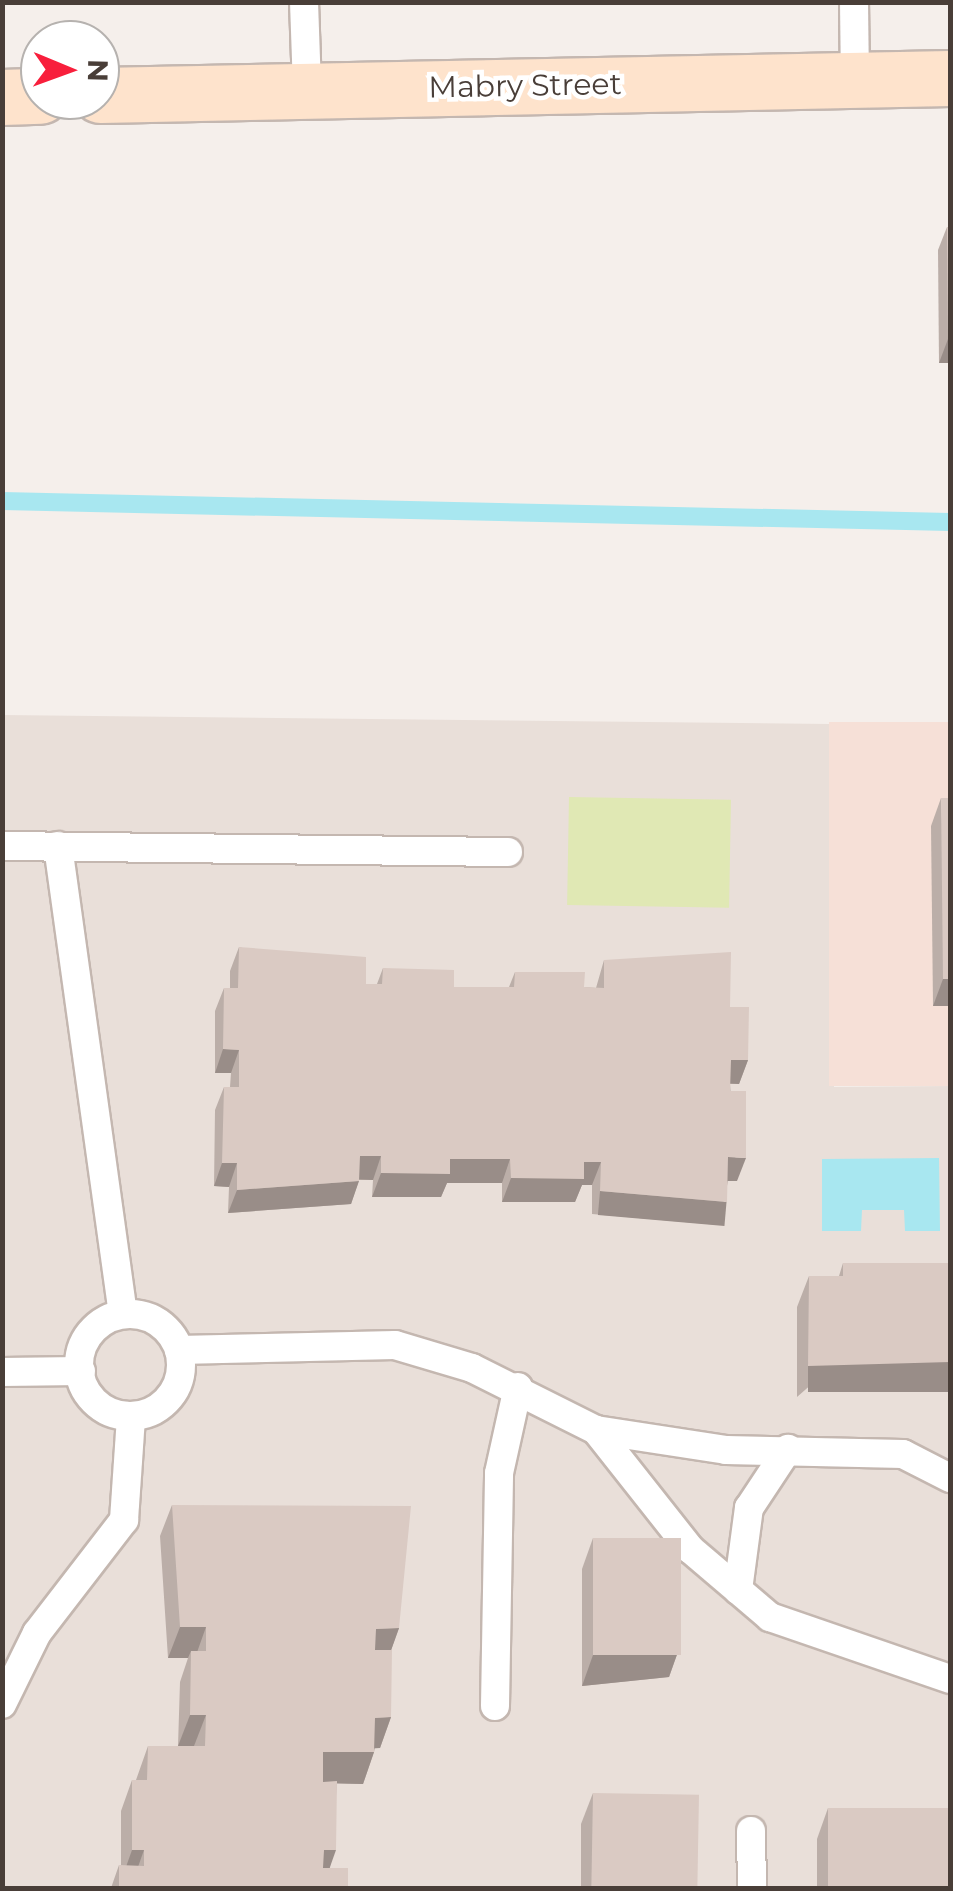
<!DOCTYPE html>
<html>
<head>
<meta charset="utf-8">
<style>
  body { margin:0 }
  #map { position:relative; width:953px; height:1891px; overflow:hidden; background:#f5efeb; font-family:Montserrat,sans-serif }
  div>[style] { position:absolute }
  .residential>* { inset:0; background:#e9dfd9 }
  .commercial>* { inset:0; background:#f6e0d7; transform-origin:0 0 }
  .green>* { inset:0; background:#e0e8b4; transform-origin:0 0 }
  .water>* { inset:0; background:#a8e7f0 }
  .stream>* { height:18px; margin:-9px; padding:0 9px; transform-origin:9px; border-radius:9px; background:#a8e7f0 }
  .roads { filter:drop-shadow(2px 0 #c4b7b0) drop-shadow(-2px 0 #c4b7b0) drop-shadow(0 2px #c4b7b0) drop-shadow(0 -2px #c4b7b0) }
  .lane>* { height:28px; margin:-14px; padding:0 14px; transform-origin:14px; border-radius:14px; background:#fff }
  .lane>.ring { margin:-14px; padding:0; box-sizing:content-box; background:none; border:28px solid #fff; border-radius:50% }
  .secondary>* { height:55px; margin:-27.5px; padding:0 27.5px; transform-origin:27.5px; border-radius:27.5px; background:#fee3cc }
  .wall>* { inset:0; background:#bbaea8 }
  .shaded-wall>* { inset:0; background:#998d88; transform-origin:0 0 }
  .building>* { inset:0; background:#dacac3; transform-origin:0 0 }
  span { translate:-50% -50%; white-space:nowrap; text-align:center; line-height:1.15; -webkit-text-stroke:9px #fff; paint-order:stroke }
  .street-label { font-size:30px; color:#493e38 }
  .frame { position:absolute; inset:0; border:5px solid #493e38; pointer-events:none }
  .north { position:absolute; left:20px; top:20px; width:100px; height:100px; box-sizing:border-box; background:#fff; border:2px solid #b6b2af; border-radius:50%; rotate:91deg; font-size:28px; font-weight:700; line-height:40px; text-align:center; color:#493e38 }
  .north::after { content:''; display:block; margin:auto; width:35px; height:45px; background:#f81f3c; clip-path:polygon(50% 0,100% 100%,50% 72%,0 100%) }
</style>
</head>
<body>
<div id="map">
  <div class="residential">
    <i style="clip-path:polygon(3px 715px,829px 724px,834px 1087px,950px 1086px,950px 1888px,3px 1888px)"></i>
  </div>
  <div class="commercial">
    <i style="left:950px;top:722px;width:364px;height:121px;rotate:90deg"></i>
  </div>
  <div class="green">
    <i style="left:569px;top:797px;width:162px;height:108px;rotate:1deg"></i>
  </div>
  <div class="water">
    <i style="clip-path:polygon(939px 1158px,940px 1231px,905px 1231px,904px 1210px,862px 1210px,861px 1231px,822px 1231px,822px 1159px)"></i>
  </div>
  <div class="stream">
    <i style="left:2px;top:501px;width:948px;rotate:1.27deg"></i>
  </div>
  <div class="roads">
    <div class="lane">
      <i style="left:304px;top:2px;width:88px;rotate:88deg"></i>
      <i style="left:854px;top:2px;width:78px;rotate:89.3deg"></i>
      <i style="left:2px;top:846px;width:506px;rotate:0.68deg"></i>
      <i style="left:58px;top:846px;width:472px;rotate:82.1deg"></i>
      <i class="ring" style="left:79px;top:1314px;width:74px;height:74px"></i>
      <i style="left:179px;top:1350px;width:216px;rotate:-1.3deg"></i>
      <i style="left:395px;top:1345px;width:80px;rotate:16.6deg"></i>
      <i style="left:472px;top:1368px;width:139px;rotate:26.6deg"></i>
      <i style="left:596px;top:1430px;width:132px;rotate:8.7deg"></i>
      <i style="left:726px;top:1450px;width:177px;rotate:1.3deg"></i>
      <i style="left:903px;top:1454px;width:53px;rotate:27.1deg"></i>
      <i style="left:2px;top:1372px;width:79px;rotate:-0.7deg"></i>
      <i style="left:596px;top:1430px;width:152px;rotate:51.7deg"></i>
      <i style="left:690px;top:1549px;width:105px;rotate:40.4deg"></i>
      <i style="left:770px;top:1617px;width:190px;rotate:19deg"></i>
      <i style="left:738px;top:1590px;width:83px;rotate:-82.4deg"></i>
      <i style="left:749px;top:1508px;width:71px;rotate:-56.5deg"></i>
      <i style="left:2px;top:1704px;width:79px;rotate:-63.8deg"></i>
      <i style="left:37px;top:1633px;width:143px;rotate:-52.4deg"></i>
      <i style="left:124px;top:1520px;width:104px;rotate:-86.1deg"></i>
      <i style="left:495px;top:1706px;width:233px;rotate:-89deg"></i>
      <i style="left:499px;top:1473px;width:88px;rotate:-77.5deg"></i>
      <i style="left:751px;top:1831px;width:57px;rotate:89deg"></i>
    </div>
    <div class="secondary">
      <i style="left:100px;top:95px;width:850px;rotate:-1.15deg"></i>
      <i style="left:2px;top:97px;width:38px;rotate:-2deg"></i>
    </div>
  </div>
  <div class="wall">
    <i style="clip-path:polygon(947px 227px,950px 227px,950px 363px,939px 363px,938px 250px)"></i>
    <i style="clip-path:polygon(941px 798px,950px 1006px,933px 1006px,931px 826px)"></i>
    <i style="clip-path:polygon(239px 947px,366px 984px,377px 984px,383px 968px,454px 987px,509px 987px,515px 972px,584px 987px,596px 988px,604px 960px,730px 1007px,748px 1060px,739px 1084px,730px 1084px,737px 1181px,728px 1181px,719px 1225px,592px 1214px,592px 1185px,582px 1185px,575px 1202px,502px 1202px,502px 1183px,447px 1183px,441px 1197px,372px 1197px,373px 1180px,359px 1180px,351px 1204px,228px 1213px,229px 1187px,214px 1186px,215px 1110px,224px 1087px,230px 1087px,231px 1073px,215px 1073px,215px 1011px,224px 988px,230px 988px,230px 971px)"></i>
    <i style="clip-path:polygon(843px 1263px,950px 1263px,797px 1397px,797px 1307px,809px 1276px,839px 1276px)"></i>
    <i style="clip-path:polygon(172px 1505px,399px 1628px,391px 1650px,391px 1717px,380px 1748px,375px 1748px,374px 1752px,363px 1784px,337px 1783px,330px 1868px,348px 1888px,111px 1888px,119px 1865px,121px 1865px,121px 1811px,132px 1780px,136px 1780px,148px 1746px,178px 1746px,180px 1682px,188px 1658px,168px 1658px,160px 1536px)"></i>
    <i style="clip-path:polygon(593px 1538px,680px 1646px,669px 1677px,582px 1686px,582px 1569px)"></i>
    <i style="clip-path:polygon(593px 1793px,698px 1888px,581px 1888px,581px 1824px)"></i>
    <i style="clip-path:polygon(828px 1808px,950px 1888px,817px 1888px,817px 1839px)"></i>
  </div>
  <div class="shaded-wall">
    <i style="clip-path:polygon(948px 339px,950px 339px,950px 363px,939px 363px)"></i>
    <i style="clip-path:polygon(943px 979px,950px 979px,950px 1006px,933px 1006px)"></i>
    <i style="clip-path:polygon(223px 1049px,239px 1050px,231px 1073px,215px 1073px)"></i>
    <i style="clip-path:polygon(731px 1060px,748px 1060px,739px 1084px,722px 1083px)"></i>
    <i style="clip-path:polygon(360px 1156px,381px 1156px,373px 1180px,351px 1179px)"></i>
    <i style="clip-path:polygon(728px 1157px,746px 1158px,737px 1181px,720px 1181px)"></i>
    <i style="clip-path:polygon(450px 1159px,510px 1159px,502px 1183px,447px 1183px,441px 1197px,372px 1197px,381px 1173px)"></i>
    <i style="clip-path:polygon(584px 1162px,601px 1162px,592px 1185px,582px 1185px,575px 1202px,502px 1202px,511px 1178px)"></i>
    <i style="clip-path:polygon(222px 1163px,237px 1163px,229px 1187px,214px 1186px)"></i>
    <i style="clip-path:polygon(359px 1181px,351px 1204px,228px 1213px,237px 1190px)"></i>
    <i style="left:600px;top:1191px;width:127px;height:24px;rotate:5deg"></i>
    <i style="left:950px;top:1362px;width:30px;height:142px;rotate:90deg"></i>
    <i style="clip-path:polygon(180px 1627px,206px 1627px,195px 1658px,191px 1651px,188px 1658px,168px 1658px)"></i>
    <i style="clip-path:polygon(399px 1628px,388px 1659px,364px 1660px,376px 1629px)"></i>
    <i style="clip-path:polygon(680px 1646px,669px 1677px,582px 1686px,593px 1655px)"></i>
    <i style="clip-path:polygon(190px 1715px,206px 1715px,194px 1746px,178px 1746px)"></i>
    <i style="clip-path:polygon(391px 1717px,380px 1748px,364px 1749px,375px 1718px)"></i>
    <i style="clip-path:polygon(323px 1752px,374px 1752px,363px 1784px,312px 1783px)"></i>
    <i style="clip-path:polygon(132px 1850px,144px 1850px,133px 1881px,121px 1881px)"></i>
    <i style="clip-path:polygon(324px 1850px,336px 1850px,325px 1881px,312px 1881px)"></i>
  </div>
  <div class="building">
    <i style="clip-path:polygon(947px 227px,950px 227px,950px 339px,948px 339px)"></i>
    <i style="clip-path:polygon(941px 798px,950px 798px,950px 979px,943px 979px)"></i>
    <i style="clip-path:polygon(239px 947px,366px 957px,366px 984px,382px 984px,383px 968px,454px 970px,454px 987px,514px 987px,515px 972px,585px 972px,584px 987px,604px 988px,604px 960px,731px 952px,730px 1007px,749px 1007px,748px 1060px,731px 1060px,730px 1091px,746px 1091px,746px 1158px,728px 1157px,727px 1202px,600px 1191px,601px 1162px,584px 1162px,584px 1179px,511px 1178px,510px 1159px,450px 1159px,450px 1174px,381px 1173px,381px 1156px,360px 1156px,359px 1181px,237px 1190px,237px 1163px,222px 1163px,224px 1087px,239px 1087px,239px 1050px,223px 1049px,224px 988px,238px 988px)"></i>
    <i style="clip-path:polygon(843px 1263px,950px 1263px,950px 1362px,808px 1366px,809px 1276px,843px 1276px)"></i>
    <i style="clip-path:polygon(172px 1505px,411px 1506px,399px 1628px,376px 1629px,375px 1650px,392px 1650px,391px 1717px,375px 1718px,374px 1752px,323px 1752px,323px 1782px,337px 1781px,336px 1850px,324px 1850px,323px 1868px,348px 1868px,348px 1888px,119px 1888px,119px 1865px,144px 1866px,144px 1850px,132px 1850px,132px 1780px,147px 1780px,148px 1746px,205px 1746px,206px 1715px,190px 1715px,191px 1651px,206px 1651px,206px 1627px,180px 1627px)"></i>
    <i style="left:593px;top:1538px;width:88px;height:117px"></i>
    <i style="left:593px;top:1793px;width:106px;height:95px;rotate:1deg"></i>
    <i style="left:828px;top:1808px;width:122px;height:80px"></i>
  </div>
  <div class="street-label">
    <span style="left:525px;top:86px;rotate:-1deg">Mabry Street</span>
  </div>
  <div class="frame"></div>
  <div class="north">N</div>
</div>
</body>
</html>
